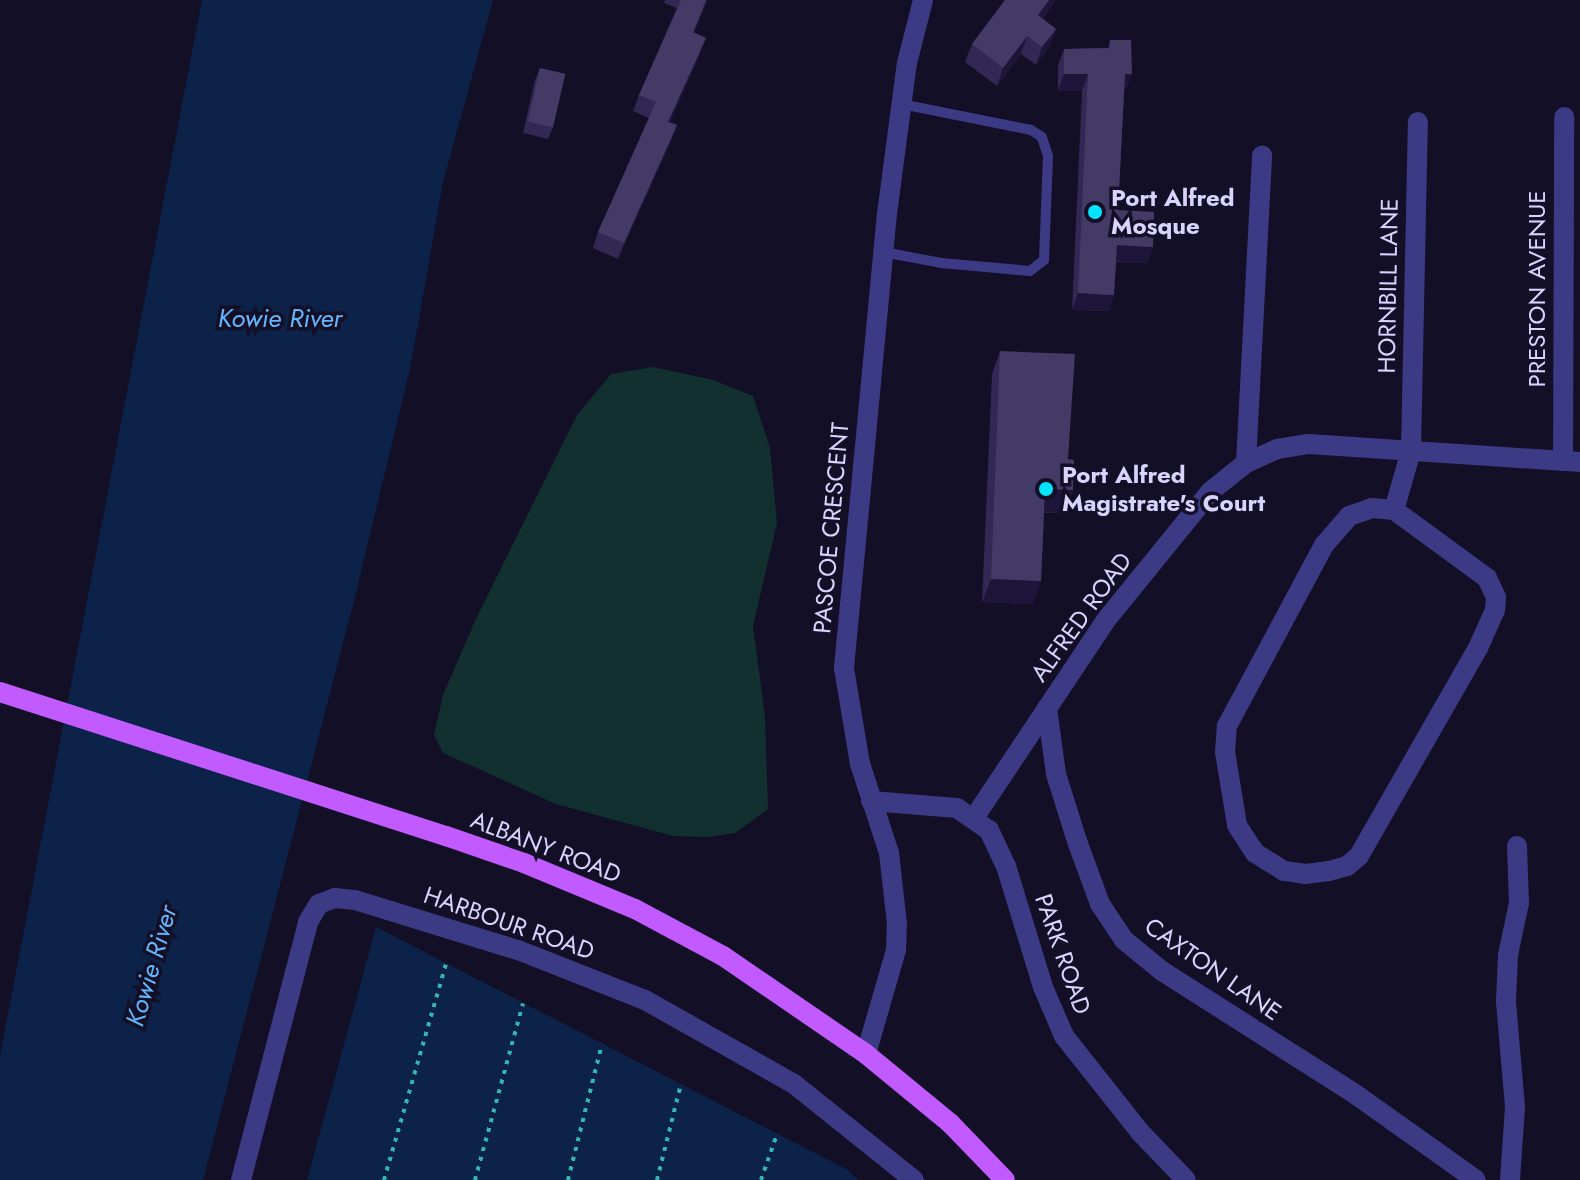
<!DOCTYPE html>
<html>
<head>
<meta charset="utf-8">
<style>
  body { margin:0 }
  #map { position:relative; width:1580px; height:1180px; overflow:hidden; background:#130f26; font-family:Jost,sans-serif }
  div>[style] { position:absolute }
  .green>* { inset:0; background:#12302f }
  .water>* { inset:0; background:#0c2248 }
  .path>* { height:4px; margin-top:-2px; transform-origin:0; background:repeating-linear-gradient(90deg,#2fb8b0 0 4px,transparent 0 10px) }
  .service>* { height:10px; margin:-5px; padding:0 5px; transform-origin:5px; border-radius:5px; background:#3d3a85 }
  .minor>* { height:20px; margin:-10px; padding:0 10px; transform-origin:10px; border-radius:10px; background:#3d3a85 }
  .tertiary>* { height:20px; margin:-10px; padding:0 10px; transform-origin:10px; border-radius:10px; background:#3d3a85 }
  .primary>* { height:20px; margin:-10px; padding:0 10px; transform-origin:10px; border-radius:10px; background:#c25bff }
  .wall>* { inset:0; background:#312854 }
  .shaded-wall>* { inset:0; background:#1d163a }
  .building>* { inset:0; background:#433a66; transform-origin:0 0 }
  .dots>* { width:22px; height:22px; translate:-50% -50%; box-sizing:border-box; border:4px solid #130f26; border-radius:50% }
  span { translate:-50% -50%; white-space:nowrap; text-align:center; line-height:1.15; -webkit-text-stroke:7px #130f26; paint-order:stroke }
  .poi-label { font-size:24px; color:#d9d4ff; font-weight:700 }
  .left { translate:0 -50%; text-align:left }
  .street-label { font-size:24px; color:#d9d4ff }
  .water-label { font-size:26px; color:#62b6ff; font-style:italic }
</style>
</head>
<body>
<div id="map">
  <div class="green">
    <i style="clip-path:polygon(653px 367px,713px 380px,753px 396px,770px 448px,777px 523px,753px 626px,765px 717px,768px 809px,735px 833px,707px 837px,673px 836px,556px 804px,443px 753px,434px 735px,443px 695px,475px 621px,577px 415px,611px 374px)"></i>
  </div>
  <div class="water">
    <i style="clip-path:polygon(202px 0,493px 0,443px 182px,411px 364px,354px 601px,203px 1180px,0 1180px,0 1056px)"></i>
    <i style="clip-path:polygon(376px 927px,848px 1170px,858px 1180px,307px 1180px)"></i>
  </div>
  <div class="path">
    <i style="left:384px;top:1180px;width:225px;rotate:-74deg"></i>
    <i style="left:475px;top:1180px;width:183px;rotate:-74.8deg"></i>
    <i style="left:568px;top:1180px;width:140px;rotate:-76deg"></i>
    <i style="left:657px;top:1180px;width:99px;rotate:-76deg"></i>
    <i style="left:761px;top:1180px;width:49px;rotate:-70.8deg"></i>
  </div>
  <div class="service">
    <i style="left:883px;top:252px;width:59px;rotate:10.7deg"></i>
    <i style="left:941px;top:263px;width:89px;rotate:5.1deg"></i>
    <i style="left:1030px;top:271px;width:18px;rotate:-38deg"></i>
    <i style="left:1044px;top:260px;width:104px;rotate:-87.8deg"></i>
    <i style="left:1048px;top:156px;width:20px;rotate:-108deg"></i>
    <i style="left:1042px;top:137px;width:13px;rotate:-148deg"></i>
    <i style="left:1031px;top:130px;width:133px;rotate:-168.7deg"></i>
  </div>
  <div class="minor">
    <i style="left:1563px;top:461px;width:344px;rotate:-89.8deg"></i>
    <i style="left:1246px;top:463px;width:308px;rotate:-87deg"></i>
    <i style="left:1372px;top:508px;width:22px;rotate:5deg"></i>
    <i style="left:1394px;top:510px;width:115px;rotate:36.2deg"></i>
    <i style="left:1487px;top:578px;width:21px;rotate:65deg"></i>
    <i style="left:1496px;top:597px;width:13px;rotate:94deg"></i>
    <i style="left:1495px;top:610px;width:42px;rotate:114.1deg"></i>
    <i style="left:1478px;top:648px;width:240px;rotate:119.8deg"></i>
    <i style="left:1359px;top:856px;width:16px;rotate:140deg"></i>
    <i style="left:1347px;top:866px;width:19px;rotate:164deg"></i>
    <i style="left:1329px;top:871px;width:23px;rotate:173deg"></i>
    <i style="left:1306px;top:874px;width:22px;rotate:-172deg"></i>
    <i style="left:1284px;top:871px;width:34px;rotate:-148deg"></i>
    <i style="left:1255px;top:853px;width:33px;rotate:-123deg"></i>
    <i style="left:1237px;top:825px;width:74px;rotate:-99.3deg"></i>
    <i style="left:1225px;top:752px;width:26px;rotate:-86deg"></i>
    <i style="left:1227px;top:726px;width:205px;rotate:-61.8deg"></i>
    <i style="left:1324px;top:545px;width:38px;rotate:-49deg"></i>
    <i style="left:1349px;top:516px;width:24px;rotate:-19deg"></i>
    <i style="left:1394px;top:510px;width:61px;rotate:-73.9deg"></i>
    <i style="left:1411px;top:451px;width:329px;rotate:-88.8deg"></i>
    <i style="left:1047px;top:708px;width:67px;rotate:82.2deg"></i>
    <i style="left:1056px;top:774px;width:70px;rotate:72.6deg"></i>
    <i style="left:1077px;top:841px;width:67px;rotate:69.9deg"></i>
    <i style="left:1100px;top:904px;width:43px;rotate:56.3deg"></i>
    <i style="left:1124px;top:940px;width:49px;rotate:39.2deg"></i>
    <i style="left:1162px;top:971px;width:229px;rotate:32.5deg"></i>
    <i style="left:1355px;top:1094px;width:148px;rotate:35.4deg"></i>
    <i style="left:871px;top:801px;width:86px;rotate:4.7deg"></i>
    <i style="left:957px;top:808px;width:39px;rotate:35deg"></i>
    <i style="left:989px;top:830px;width:40px;rotate:65deg"></i>
    <i style="left:1006px;top:866px;width:127px;rotate:73deg"></i>
    <i style="left:1043px;top:987px;width:53px;rotate:66.8deg"></i>
    <i style="left:1064px;top:1036px;width:122px;rotate:51.6deg"></i>
    <i style="left:1140px;top:1132px;width:66px;rotate:46.2deg"></i>
    <i style="left:974px;top:818px;width:238px;rotate:-56.3deg"></i>
    <i style="left:1106px;top:620px;width:166px;rotate:-50.9deg"></i>
    <i style="left:1211px;top:491px;width:45px;rotate:-38.7deg"></i>
    <i style="left:1246px;top:463px;width:34px;rotate:-24deg"></i>
    <i style="left:1277px;top:449px;width:32px;rotate:-9deg"></i>
    <i style="left:1309px;top:444px;width:272px;rotate:3.8deg"></i>
    <i style="left:241px;top:1180px;width:267px;rotate:-75.4deg"></i>
    <i style="left:308px;top:922px;width:21px;rotate:-59deg"></i>
    <i style="left:319px;top:904px;width:17px;rotate:-21deg"></i>
    <i style="left:335px;top:898px;width:20px;rotate:6deg"></i>
    <i style="left:355px;top:900px;width:170px;rotate:17.1deg"></i>
    <i style="left:518px;top:950px;width:136px;rotate:21.5deg"></i>
    <i style="left:645px;top:1000px;width:171px;rotate:29.4deg"></i>
    <i style="left:794px;top:1084px;width:154px;rotate:38.7deg"></i>
    <i style="left:1510px;top:1180px;width:73px;rotate:-86.1deg"></i>
    <i style="left:1515px;top:1107px;width:106px;rotate:-94.9deg"></i>
    <i style="left:1506px;top:1001px;width:46px;rotate:-87.5deg"></i>
    <i style="left:1508px;top:955px;width:53px;rotate:-78.1deg"></i>
    <i style="left:1519px;top:903px;width:57px;rotate:-92deg"></i>
  </div>
  <div class="tertiary">
    <i style="left:866px;top:1054px;width:108px;rotate:-73.9deg"></i>
    <i style="left:896px;top:950px;width:26px;rotate:-88deg"></i>
    <i style="left:897px;top:924px;width:71px;rotate:-96.4deg"></i>
    <i style="left:889px;top:853px;width:94px;rotate:-108deg"></i>
    <i style="left:860px;top:764px;width:97px;rotate:-99.5deg"></i>
    <i style="left:844px;top:668px;width:456px;rotate:-84.6deg"></i>
    <i style="left:887px;top:214px;width:152px;rotate:-82.5deg"></i>
    <i style="left:907px;top:63px;width:65px;rotate:-75.7deg"></i>
  </div>
  <div class="primary">
    <i style="left:0;top:692px;width:469px;rotate:17.9deg"></i>
    <i style="left:446px;top:836px;width:83px;rotate:19.1deg"></i>
    <i style="left:524px;top:863px;width:120px;rotate:22.5deg"></i>
    <i style="left:635px;top:909px;width:100px;rotate:28.1deg"></i>
    <i style="left:723px;top:956px;width:173px;rotate:34.4deg"></i>
    <i style="left:866px;top:1054px;width:109px;rotate:39.4deg"></i>
    <i style="left:950px;top:1123px;width:79px;rotate:46deg"></i>
  </div>
  <div class="wall">
    <i style="clip-path:polygon(665px 0,707px 0,694px 32px,700px 54px,670px 122px,677px 125px,671px 141px,618px 259px,593px 248px,598px 232px,649px 118px,633px 111px,639px 95px,677px 8px,664px 3px)"></i>
    <i style="clip-path:polygon(1005px 0,1056px 0,1042px 19px,1056px 29px,1049px 47px,1036px 65px,1021px 54px,997px 86px,965px 62px,972px 44px)"></i>
    <i style="clip-path:polygon(1110px 40px,1126px 90px,1124px 90px,1118px 210px,1153px 247px,1147px 263px,1116px 262px,1114px 295px,1109px 311px,1072px 310px,1082px 91px,1058px 91px,1058px 65px,1064px 49px,1108px 48px)"></i>
    <i style="clip-path:polygon(540px 68px,553px 127px,548px 139px,523px 133px,535px 80px)"></i>
    <i style="clip-path:polygon(1000px 351px,1068px 459px,1073px 490px,1065px 513px,1044px 513px,1041px 581px,1032px 604px,982px 602px,992px 374px)"></i>
  </div>
  <div class="shaded-wall">
    <i style="clip-path:polygon(1049px 0,1056px 0,1031px 33px,1038px 15px)"></i>
    <i style="clip-path:polygon(1056px 29px,1049px 47px,1036px 65px,1042px 47px)"></i>
    <i style="clip-path:polygon(1027px 36px,1021px 54px,997px 86px,1003px 68px)"></i>
    <i style="clip-path:polygon(706px 38px,700px 54px,663px 138px,668px 122px)"></i>
    <i style="clip-path:polygon(1064px 74px,1088px 74px,1082px 91px,1058px 91px)"></i>
    <i style="clip-path:polygon(1125px 74px,1132px 74px,1126px 90px,1119px 90px)"></i>
    <i style="clip-path:polygon(677px 125px,671px 141px,618px 259px,624px 243px)"></i>
    <i style="clip-path:polygon(1117px 245px,1153px 247px,1147px 263px,1111px 261px)"></i>
    <i style="clip-path:polygon(1078px 293px,1114px 295px,1109px 311px,1072px 310px)"></i>
    <i style="clip-path:polygon(1045px 489px,1073px 490px,1065px 513px,1036px 512px)"></i>
    <i style="clip-path:polygon(991px 579px,1041px 581px,1032px 604px,982px 602px)"></i>
  </div>
  <div class="building">
    <i style="clip-path:polygon(681px 0,706px 0,693px 32px,706px 38px,668px 122px,677px 125px,624px 243px,598px 232px,656px 102px,639px 95px)"></i>
    <i style="clip-path:polygon(1005px 0,1049px 0,1038px 15px,1056px 29px,1042px 47px,1027px 36px,1003px 68px,972px 44px)"></i>
    <i style="clip-path:polygon(1110px 40px,1131px 40px,1132px 74px,1125px 74px,1118px 210px,1154px 212px,1153px 247px,1117px 245px,1114px 295px,1078px 293px,1088px 74px,1064px 74px,1064px 49px,1110px 48px)"></i>
    <i style="left:540px;top:68px;width:26px;height:55px;rotate:13deg"></i>
    <i style="clip-path:polygon(1000px 351px,1075px 354px,1068px 459px,1074px 460px,1073px 490px,1045px 489px,1041px 581px,991px 579px)"></i>
  </div>
  <div class="dots">
    <i style="left:1095px;top:212px;background:#00e5ff"></i>
    <i style="left:1046px;top:489px;background:#00e5ff"></i>
  </div>
  <div class="poi-label">
    <span class="left" style="left:1111px;top:212px">Port Alfred<br>Mosque</span>
    <span class="left" style="left:1062px;top:489px">Port Alfred<br>Magistrate's Court</span>
  </div>
  <div class="street-label">
    <span style="left:1388px;top:286px;rotate:-89deg">HORNBILL LANE</span>
    <span style="left:1537px;top:289px;rotate:-90deg">PRESTON AVENUE</span>
    <span style="left:831px;top:528px;rotate:-85deg">PASCOE CRESCENT</span>
    <span style="left:1081px;top:617px;rotate:-54deg">ALFRED ROAD</span>
    <span style="left:546px;top:847px;rotate:21deg">ALBANY ROAD</span>
    <span style="left:509px;top:923px;rotate:19deg">HARBOUR ROAD</span>
    <span style="left:1063px;top:954px;rotate:71deg">PARK ROAD</span>
    <span style="left:1213px;top:969px;rotate:35deg">CAXTON LANE</span>
  </div>
  <div class="water-label">
    <span style="left:280px;top:319px">Kowie River</span>
    <span style="left:152px;top:966px;rotate:-74deg">Kowie River</span>
  </div>
</div>
</body>
</html>
